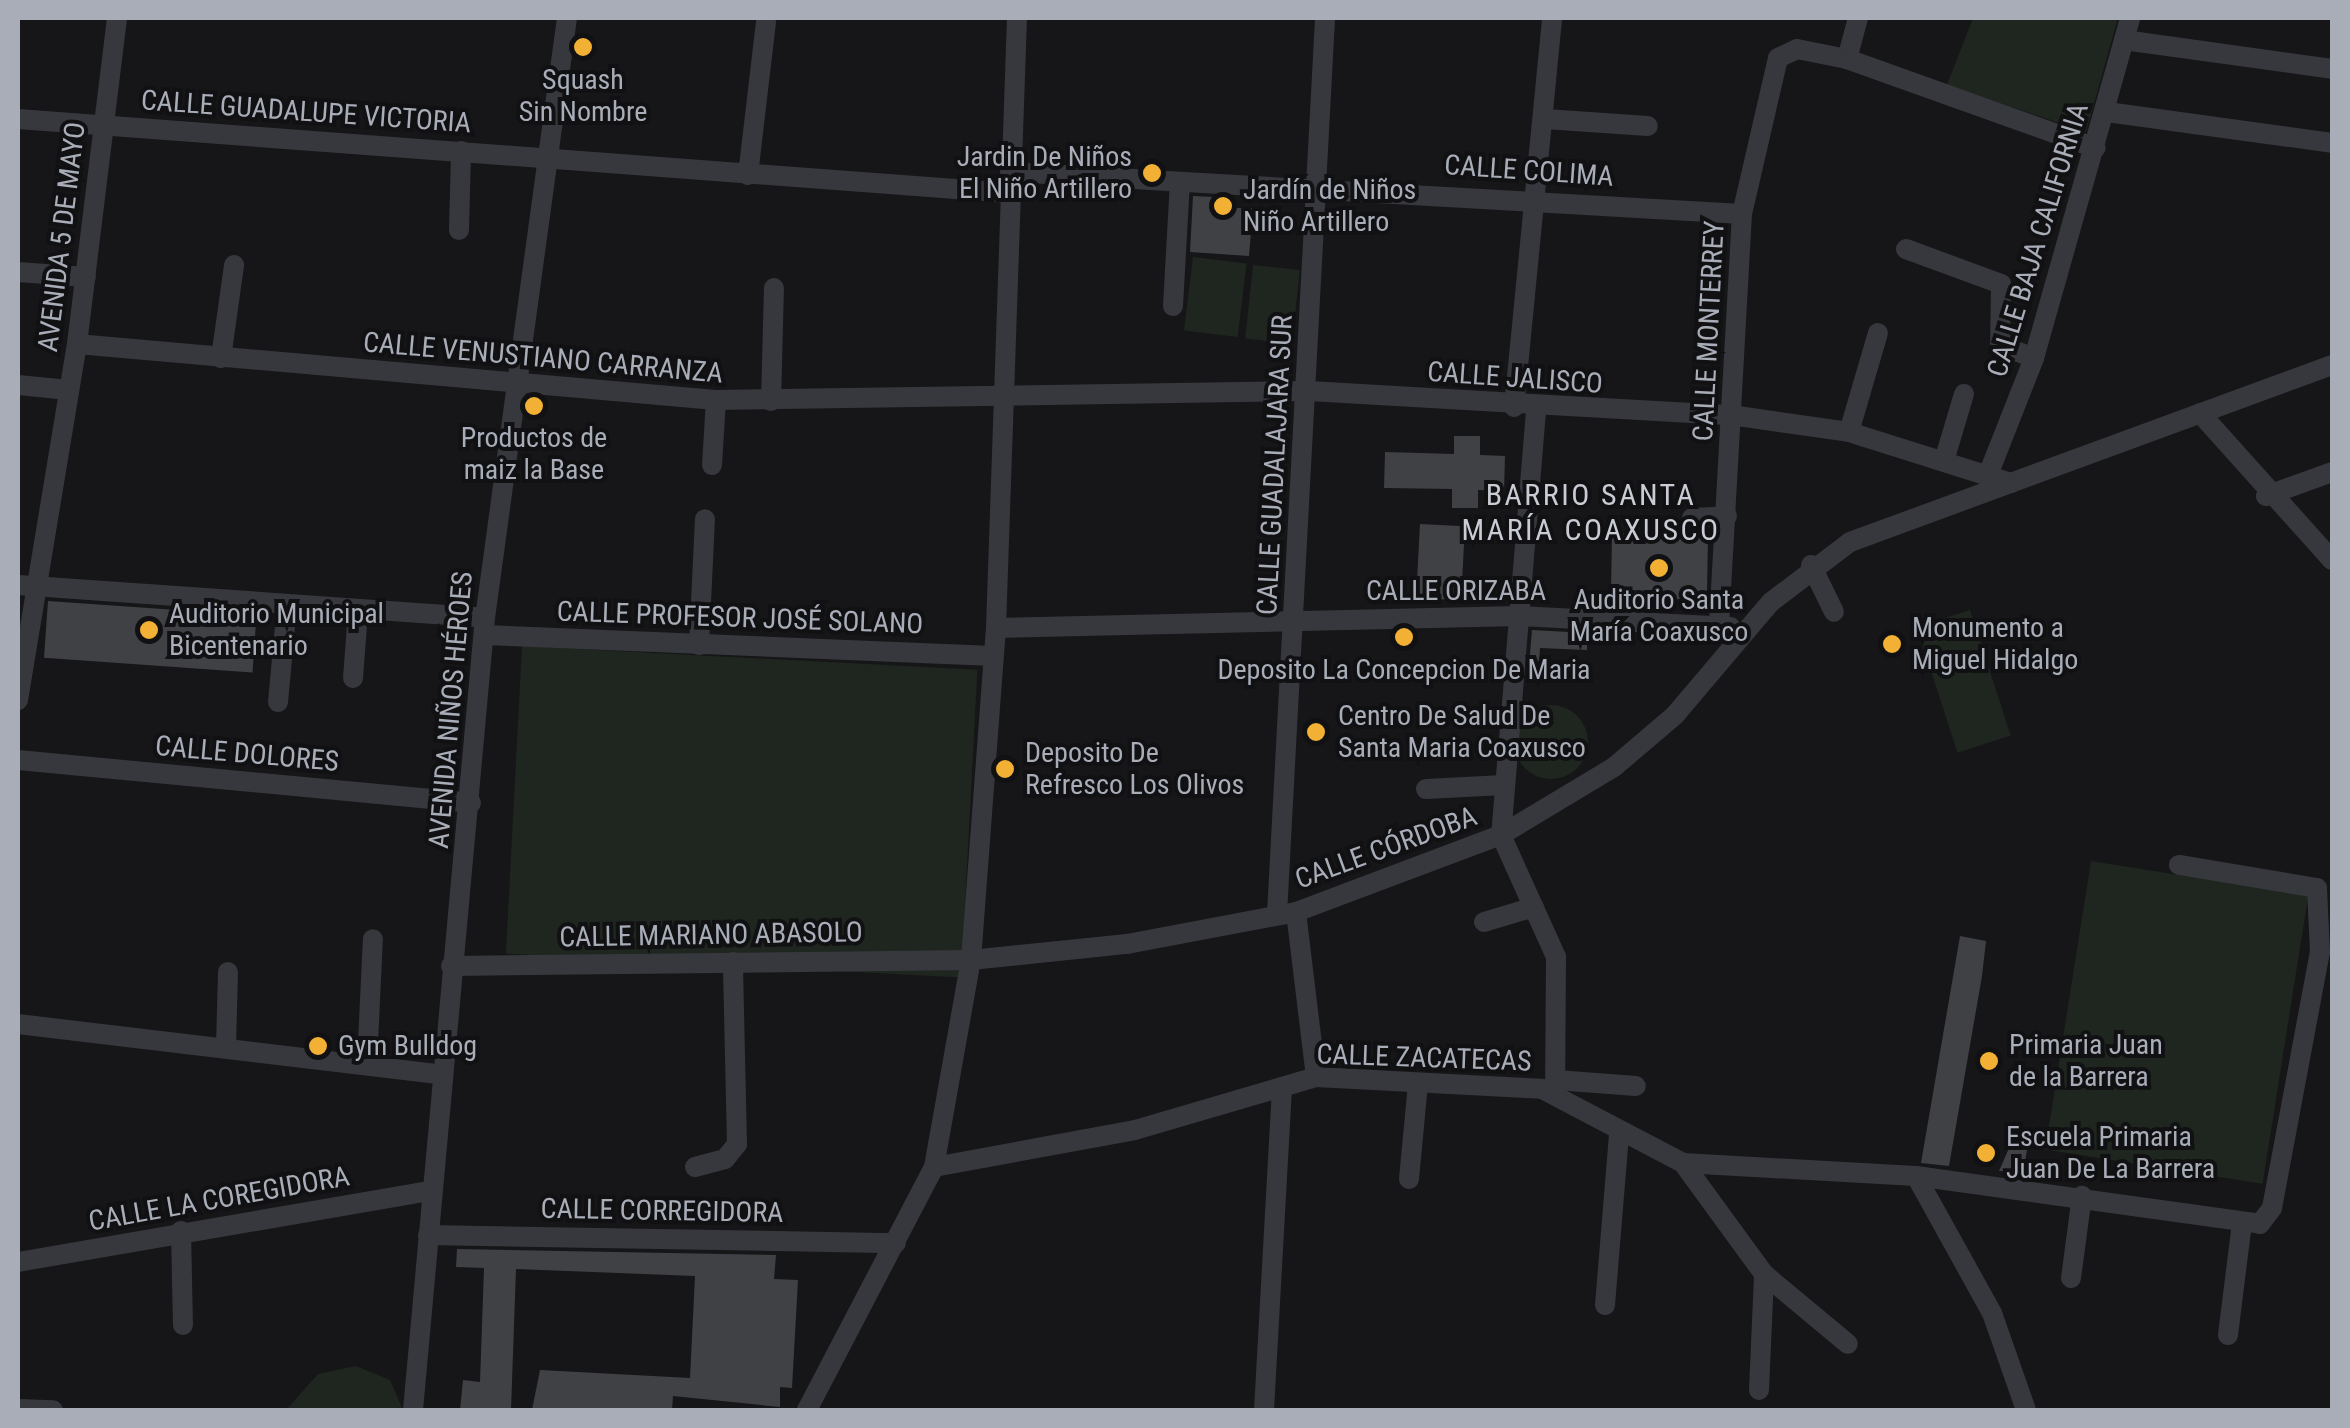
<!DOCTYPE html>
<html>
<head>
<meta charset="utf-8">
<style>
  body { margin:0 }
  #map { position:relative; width:2350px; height:1428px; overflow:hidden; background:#161618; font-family:"Roboto Condensed",sans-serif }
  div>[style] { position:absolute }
  .green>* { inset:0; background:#1e261f; transform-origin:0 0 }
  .round { border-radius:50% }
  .building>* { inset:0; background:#404145; transform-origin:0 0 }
  .minor>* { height:20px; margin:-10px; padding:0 10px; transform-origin:10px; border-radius:10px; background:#37383d }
  .dots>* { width:28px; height:28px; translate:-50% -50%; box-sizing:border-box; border:5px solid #111113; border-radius:50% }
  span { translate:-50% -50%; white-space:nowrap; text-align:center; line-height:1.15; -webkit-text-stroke:8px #111113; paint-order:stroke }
  .poi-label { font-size:28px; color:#a8adb8 }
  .right { translate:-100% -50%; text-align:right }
  .left { translate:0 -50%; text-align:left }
  .street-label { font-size:28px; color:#a8adb8 }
  .neighbourhood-label { font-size:30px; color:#c9ccd4; letter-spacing:2.5px }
  .frame { position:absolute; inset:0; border:20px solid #a8adb8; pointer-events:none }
</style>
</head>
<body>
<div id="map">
  <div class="green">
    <i style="clip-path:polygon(1973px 18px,2118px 18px,2086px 132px,1947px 85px)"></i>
    <i style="left:1193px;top:257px;width:54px;height:74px;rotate:7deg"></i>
    <i style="left:1253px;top:265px;width:47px;height:74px;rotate:6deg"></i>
    <i style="left:1970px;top:610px;width:132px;height:56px;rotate:72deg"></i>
    <i style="left:522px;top:646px;width:456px;height:308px;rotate:3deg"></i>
    <i class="round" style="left:1514px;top:705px;width:74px;height:74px"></i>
    <i style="left:2091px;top:861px;width:220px;height:292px;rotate:9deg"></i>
    <i style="clip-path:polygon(356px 1366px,390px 1380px,403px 1410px,286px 1410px,318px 1374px)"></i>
  </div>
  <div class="building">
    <i style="clip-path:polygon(1193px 196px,1214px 197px,1213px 208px,1253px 208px,1249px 256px,1190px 252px)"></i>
    <i style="clip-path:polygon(1454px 436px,1480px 436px,1480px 455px,1505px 456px,1504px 491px,1478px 490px,1478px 508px,1452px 508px,1452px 489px,1384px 488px,1385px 452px,1454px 454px)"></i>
    <i style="left:1420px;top:524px;width:45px;height:74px;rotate:3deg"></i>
    <i style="left:1708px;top:535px;width:65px;height:96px;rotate:91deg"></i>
    <i style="left:48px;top:601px;width:209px;height:57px;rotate:4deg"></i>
    <i style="clip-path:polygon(1532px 630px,1587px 633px,1587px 650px,1540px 648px,1538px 678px,1528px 677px)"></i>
    <i style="clip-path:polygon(1960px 936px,1986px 941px,1982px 976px,1949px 1166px,1921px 1163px)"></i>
    <i style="clip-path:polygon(2009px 1148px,2027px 1150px,2023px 1173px,1999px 1171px)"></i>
    <i style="clip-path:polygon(457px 1249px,776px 1255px,774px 1279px,798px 1280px,792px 1388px,780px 1387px,780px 1407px,673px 1396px,672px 1410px,532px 1410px,540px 1370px,690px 1378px,695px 1276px,516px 1269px,511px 1410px,460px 1410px,463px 1380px,480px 1382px,484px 1268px,456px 1267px)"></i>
  </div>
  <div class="minor">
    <i style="left:2124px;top:40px;width:210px;rotate:7.9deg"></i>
    <i style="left:1847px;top:59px;width:42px;rotate:-75deg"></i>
    <i style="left:2107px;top:112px;width:227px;rotate:7.8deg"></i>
    <i style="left:18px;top:119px;width:994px;rotate:4.27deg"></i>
    <i style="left:1545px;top:119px;width:103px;rotate:3.9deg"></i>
    <i style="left:1010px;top:172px;width:733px;rotate:3.28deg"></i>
    <i style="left:748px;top:175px;width:154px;rotate:-83.3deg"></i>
    <i style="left:459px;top:230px;width:79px;rotate:-88.5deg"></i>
    <i style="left:1906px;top:249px;width:101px;rotate:20.2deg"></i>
    <i style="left:2001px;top:284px;width:61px;rotate:90.9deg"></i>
    <i style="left:2000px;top:345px;width:36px;rotate:21deg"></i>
    <i style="left:18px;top:272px;width:68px;rotate:4.2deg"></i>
    <i style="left:1173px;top:306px;width:124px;rotate:-86.8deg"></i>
    <i style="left:77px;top:344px;width:641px;rotate:5.01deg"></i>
    <i style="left:716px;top:400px;width:593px;rotate:-0.87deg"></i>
    <i style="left:1309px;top:391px;width:423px;rotate:3.3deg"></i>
    <i style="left:1731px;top:415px;width:119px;rotate:8.2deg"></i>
    <i style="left:1849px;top:432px;width:170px;rotate:17.5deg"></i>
    <i style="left:221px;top:358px;width:94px;rotate:-82deg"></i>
    <i style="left:18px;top:385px;width:51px;rotate:5.6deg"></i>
    <i style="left:771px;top:401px;width:113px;rotate:-88.5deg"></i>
    <i style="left:1514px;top:407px;width:391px;rotate:-84.4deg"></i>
    <i style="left:1536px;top:411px;width:425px;rotate:94.7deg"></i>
    <i style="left:1501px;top:835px;width:134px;rotate:65.7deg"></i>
    <i style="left:1556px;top:957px;width:135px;rotate:90.4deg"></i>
    <i style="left:2200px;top:413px;width:198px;rotate:48.1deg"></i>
    <i style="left:1849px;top:432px;width:103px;rotate:-73.7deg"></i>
    <i style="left:1944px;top:461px;width:70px;rotate:-73.4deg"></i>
    <i style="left:712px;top:465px;width:65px;rotate:-86.5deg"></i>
    <i style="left:1988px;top:475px;width:126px;rotate:-68.5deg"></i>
    <i style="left:2034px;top:358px;width:353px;rotate:-74.2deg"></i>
    <i style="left:2266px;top:496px;width:70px;rotate:-20deg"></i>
    <i style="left:1692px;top:518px;width:35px;rotate:-3deg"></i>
    <i style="left:1811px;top:565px;width:52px;rotate:63.9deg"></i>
    <i style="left:18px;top:585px;width:468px;rotate:4deg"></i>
    <i style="left:1719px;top:625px;width:412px;rotate:-86.8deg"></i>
    <i style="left:1742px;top:214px;width:160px;rotate:-77deg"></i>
    <i style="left:1778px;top:58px;width:21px;rotate:-25deg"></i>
    <i style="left:1797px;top:49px;width:51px;rotate:11.3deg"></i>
    <i style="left:1847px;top:59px;width:264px;rotate:19.7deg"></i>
    <i style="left:996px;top:628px;width:523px;rotate:-1.31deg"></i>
    <i style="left:1519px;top:616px;width:212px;rotate:3deg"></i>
    <i style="left:484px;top:635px;width:510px;rotate:2.36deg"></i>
    <i style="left:699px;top:645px;width:126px;rotate:-87.3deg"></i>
    <i style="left:353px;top:678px;width:67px;rotate:-85.7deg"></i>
    <i style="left:18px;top:700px;width:361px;rotate:-80.6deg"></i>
    <i style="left:77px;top:344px;width:328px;rotate:-83deg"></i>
    <i style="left:278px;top:702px;width:97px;rotate:-84.7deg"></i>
    <i style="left:18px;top:760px;width:455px;rotate:5.4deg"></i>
    <i style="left:1426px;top:789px;width:78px;rotate:-2.9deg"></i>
    <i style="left:1296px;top:912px;width:166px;rotate:83.1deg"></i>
    <i style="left:1277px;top:914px;width:897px;rotate:-86.93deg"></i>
    <i style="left:1484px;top:922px;width:52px;rotate:-16.7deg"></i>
    <i style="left:451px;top:966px;width:520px;rotate:-0.66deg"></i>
    <i style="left:971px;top:960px;width:157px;rotate:-5.9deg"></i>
    <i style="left:1127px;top:944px;width:172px;rotate:-10.7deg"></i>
    <i style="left:1296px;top:912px;width:219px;rotate:-20.6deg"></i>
    <i style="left:1501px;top:835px;width:132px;rotate:-31deg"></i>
    <i style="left:1614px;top:767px;width:80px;rotate:-40.4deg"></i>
    <i style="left:1675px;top:715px;width:148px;rotate:-49.7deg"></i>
    <i style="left:1771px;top:602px;width:99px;rotate:-37.2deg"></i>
    <i style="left:1850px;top:542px;width:513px;rotate:-20.16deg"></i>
    <i style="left:18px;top:1024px;width:423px;rotate:6.8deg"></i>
    <i style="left:226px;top:1047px;width:75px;rotate:-88.5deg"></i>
    <i style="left:367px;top:1064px;width:125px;rotate:-87.3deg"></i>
    <i style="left:1556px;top:1080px;width:80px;rotate:4.3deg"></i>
    <i style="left:1683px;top:1163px;width:137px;rotate:53.9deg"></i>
    <i style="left:1764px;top:1274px;width:109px;rotate:39.8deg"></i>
    <i style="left:695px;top:1167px;width:31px;rotate:-15deg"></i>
    <i style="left:725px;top:1159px;width:19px;rotate:-51deg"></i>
    <i style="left:737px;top:1144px;width:182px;rotate:-91.3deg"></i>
    <i style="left:934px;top:1167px;width:204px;rotate:-10.4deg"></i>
    <i style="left:1135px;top:1130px;width:189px;rotate:-16.3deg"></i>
    <i style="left:1316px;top:1077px;width:226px;rotate:3deg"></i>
    <i style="left:1542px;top:1089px;width:159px;rotate:27.7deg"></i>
    <i style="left:1683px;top:1163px;width:233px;rotate:3.2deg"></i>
    <i style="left:1916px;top:1176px;width:347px;rotate:7.9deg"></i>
    <i style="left:2260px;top:1224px;width:20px;rotate:-53deg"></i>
    <i style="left:2272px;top:1208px;width:260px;rotate:-79.4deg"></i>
    <i style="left:2320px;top:952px;width:64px;rotate:-92.7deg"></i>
    <i style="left:2317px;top:888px;width:140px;rotate:-170.5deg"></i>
    <i style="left:1916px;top:1176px;width:157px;rotate:61deg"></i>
    <i style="left:1992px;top:1313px;width:103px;rotate:70.7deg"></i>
    <i style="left:1409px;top:1179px;width:96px;rotate:-84.6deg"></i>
    <i style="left:181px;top:1231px;width:94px;rotate:88.8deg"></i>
    <i style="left:428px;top:1235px;width:468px;rotate:1deg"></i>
    <i style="left:18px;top:1262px;width:418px;rotate:-9.8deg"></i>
    <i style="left:2071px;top:1278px;width:83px;rotate:-82.4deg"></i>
    <i style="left:1605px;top:1305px;width:170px;rotate:-85.3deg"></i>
    <i style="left:2228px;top:1335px;width:113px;rotate:-82.9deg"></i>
    <i style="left:1759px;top:1390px;width:116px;rotate:-87.5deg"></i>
    <i style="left:18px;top:1409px;width:35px;rotate:2deg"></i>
    <i style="left:413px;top:1410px;width:795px;rotate:-84.81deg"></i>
    <i style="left:485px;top:618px;width:606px;rotate:-82.22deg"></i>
    <i style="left:807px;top:1410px;width:274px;rotate:-62.4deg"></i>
    <i style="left:934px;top:1167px;width:210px;rotate:-79.9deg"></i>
    <i style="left:971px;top:960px;width:333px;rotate:-85.7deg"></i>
    <i style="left:996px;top:628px;width:610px;rotate:-88.03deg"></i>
    <i style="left:1264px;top:1410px;width:320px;rotate:-86.8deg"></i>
  </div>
  <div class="dots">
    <i style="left:583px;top:47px;background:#f2b134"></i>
    <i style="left:1152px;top:173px;background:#f2b134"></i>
    <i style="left:1223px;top:206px;background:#f2b134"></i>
    <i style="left:534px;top:406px;background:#f2b134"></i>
    <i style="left:1659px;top:568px;background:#f2b134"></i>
    <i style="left:149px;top:630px;background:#f2b134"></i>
    <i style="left:1404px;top:637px;background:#f2b134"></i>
    <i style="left:1892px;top:644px;background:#f2b134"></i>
    <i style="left:1316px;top:732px;background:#f2b134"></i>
    <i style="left:1005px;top:769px;background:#f2b134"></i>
    <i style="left:318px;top:1046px;background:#f2b134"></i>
    <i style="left:1989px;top:1061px;background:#f2b134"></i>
    <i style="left:1986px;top:1153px;background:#f2b134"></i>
  </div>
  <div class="poi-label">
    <span style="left:583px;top:96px">Squash<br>Sin Nombre</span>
    <span class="right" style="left:1132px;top:173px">Jardin De Niños<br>El Niño Artillero</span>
    <span class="left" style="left:1243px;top:206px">Jardín de Niños<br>Niño Artillero</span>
    <span style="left:534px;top:454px">Productos de<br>maiz la Base</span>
    <span style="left:1659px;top:616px">Auditorio Santa<br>María Coaxusco</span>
    <span class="left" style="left:169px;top:630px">Auditorio Municipal<br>Bicentenario</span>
    <span class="left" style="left:1912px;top:644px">Monumento a<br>Miguel Hidalgo</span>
    <span style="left:1404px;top:670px">Deposito La Concepcion De Maria</span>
    <span class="left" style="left:1338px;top:732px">Centro De Salud De<br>Santa Maria Coaxusco</span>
    <span class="left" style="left:1025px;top:769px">Deposito De<br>Refresco Los Olivos</span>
    <span class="left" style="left:2009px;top:1061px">Primaria Juan<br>de la Barrera</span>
    <span class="left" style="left:338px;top:1046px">Gym Bulldog</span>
    <span class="left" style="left:2006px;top:1153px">Escuela Primaria<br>Juan De La Barrera</span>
  </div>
  <div class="street-label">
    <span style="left:306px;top:112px;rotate:4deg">CALLE GUADALUPE VICTORIA</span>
    <span style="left:1529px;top:171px;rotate:4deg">CALLE COLIMA</span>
    <span style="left:62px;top:237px;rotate:-83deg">AVENIDA 5 DE MAYO</span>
    <span style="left:2038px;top:240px;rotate:-73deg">CALLE BAJA CALIFORNIA</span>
    <span style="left:1709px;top:331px;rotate:-87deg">CALLE MONTERREY</span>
    <span style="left:543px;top:358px;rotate:5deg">CALLE VENUSTIANO CARRANZA</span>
    <span style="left:1515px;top:378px;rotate:4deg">CALLE JALISCO</span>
    <span style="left:1275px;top:465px;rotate:-87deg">CALLE GUADALAJARA SUR</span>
    <span style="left:1456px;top:591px">CALLE ORIZABA</span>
    <span style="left:740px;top:618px;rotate:2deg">CALLE PROFESOR JOSÉ SOLANO</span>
    <span style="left:451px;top:710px;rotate:-85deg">AVENIDA NIÑOS HÉROES</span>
    <span style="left:247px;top:754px;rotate:5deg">CALLE DOLORES</span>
    <span style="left:1386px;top:848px;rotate:-20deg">CALLE CÓRDOBA</span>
    <span style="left:711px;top:935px;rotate:-1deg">CALLE MARIANO ABASOLO</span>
    <span style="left:1424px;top:1058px;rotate:2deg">CALLE ZACATECAS</span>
    <span style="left:219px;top:1199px;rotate:-10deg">CALLE LA COREGIDORA</span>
    <span style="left:662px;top:1211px;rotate:1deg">CALLE CORREGIDORA</span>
  </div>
  <div class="neighbourhood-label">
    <span style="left:1591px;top:512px">BARRIO SANTA<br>MARÍA COAXUSCO</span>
  </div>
  <div class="frame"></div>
</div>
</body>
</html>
